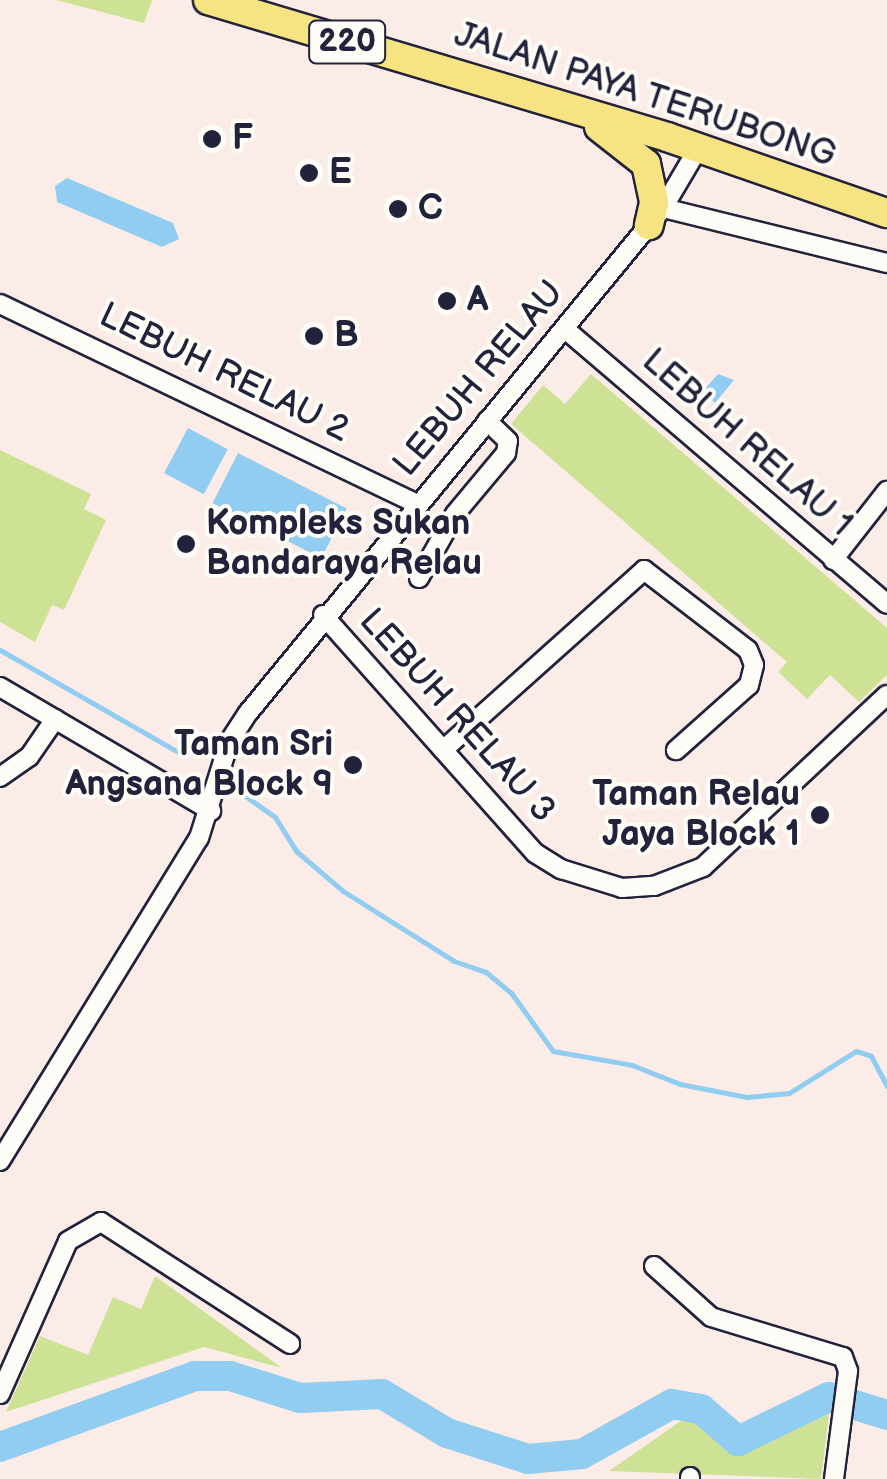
<!DOCTYPE html>
<html>
<head>
<meta charset="utf-8">
<style>
  body { margin:0 }
  #map { position:relative; width:887px; height:1479px; overflow:hidden; background:#fcece8; font-family:"Balsamiq Sans",sans-serif }
  div>[style] { position:absolute }
  .green>* { inset:0; background:#cee296 }
  .water>* { inset:0; background:#91ccf1; transform-origin:0 0 }
  .stream>* { height:5px; margin:-2.5px; padding:0 2.5px; transform-origin:2.5px; border-radius:2.5px; background:#91ccf1 }
  .river>* { height:30px; margin:-15px; padding:0 15px; transform-origin:15px; border-radius:15px; background:#91ccf1 }
  .roads { filter:drop-shadow(2px 0 #22223b) drop-shadow(-2px 0 #22223b) drop-shadow(0 2px #22223b) drop-shadow(0 -2px #22223b) }
  .minor>* { height:18px; margin:-9px; padding:0 9px; transform-origin:9px; border-radius:9px; background:#fdfcf7 }
  .primary>* { height:28px; margin:-14px; padding:0 14px; transform-origin:14px; border-radius:14px; background:#f6e381 }
  .dots>* { width:28px; height:28px; translate:-50% -50%; box-sizing:border-box; border:5px solid #fdfcf7; border-radius:50% }
  span { translate:-50% -50%; white-space:nowrap; text-align:center; line-height:1.15; -webkit-text-stroke:8px #fdfcf7; paint-order:stroke }
  .shield-label span { padding:2px 8px; background:#fdfcf7; border:2px solid; border-radius:8px; -webkit-text-stroke-width:0 }
  .shield-label { font-size:32px; color:#22223b; font-weight:700 }
  .street-label { font-size:35px; color:#22223b }
  .poi-label { font-size:35px; color:#22223b; font-weight:700 }
  .left { translate:0 -50%; text-align:left }
  .right { translate:-100% -50%; text-align:right }
</style>
</head>
<body>
<div id="map">
  <div class="green">
    <i style="clip-path:polygon(56px 0,152px 0,144px 23px)"></i>
    <i style="clip-path:polygon(591px 374px,887px 628px,887px 675px,859px 702px,830px 675px,807px 699px,778px 672px,787px 662px,511px 424px,543px 385px,565px 404px)"></i>
    <i style="clip-path:polygon(0 450px,91px 494px,84px 509px,106px 520px,64px 610px,52px 605px,35px 642px,0 622px)"></i>
    <i style="clip-path:polygon(155px 1276px,282px 1368px,204px 1347px,6px 1412px,40px 1336px,88px 1355px,113px 1297px,141px 1309px)"></i>
    <i style="clip-path:polygon(829px 1414px,821px 1479px,609px 1471px,688px 1416px,740px 1454px)"></i>
  </div>
  <div class="water">
    <i style="clip-path:polygon(67px 178px,173px 223px,179px 239px,162px 247px,57px 202px,55px 186px)"></i>
    <i style="clip-path:polygon(718px 374px,734px 380px,715px 403px,702px 392px)"></i>
    <i style="left:188px;top:428px;width:45px;height:51px;rotate:28deg"></i>
    <i style="left:238px;top:453px;width:122px;height:56px;rotate:27deg"></i>
  </div>
  <div class="stream">
    <i style="left:0;top:650px;width:211px;rotate:29.8deg"></i>
    <i style="left:238px;top:791px;width:45px;rotate:35.1deg"></i>
    <i style="left:275px;top:817px;width:40px;rotate:58deg"></i>
    <i style="left:296px;top:851px;width:62px;rotate:40.4deg"></i>
    <i style="left:343px;top:891px;width:131px;rotate:32.2deg"></i>
    <i style="left:454px;top:961px;width:34px;rotate:19deg"></i>
    <i style="left:486px;top:972px;width:34px;rotate:40deg"></i>
    <i style="left:512px;top:994px;width:70px;rotate:54.3deg"></i>
    <i style="left:553px;top:1051px;width:80px;rotate:10deg"></i>
    <i style="left:632px;top:1065px;width:52px;rotate:21.6deg"></i>
    <i style="left:680px;top:1084px;width:68px;rotate:11deg"></i>
    <i style="left:747px;top:1097px;width:42px;rotate:-5.4deg"></i>
    <i style="left:789px;top:1093px;width:79px;rotate:-32.1deg"></i>
    <i style="left:856px;top:1051px;width:16px;rotate:18deg"></i>
    <i style="left:871px;top:1056px;width:34px;rotate:62deg"></i>
  </div>
  <div class="river">
    <i style="left:0;top:1447px;width:208px;rotate:-20deg"></i>
    <i style="left:195px;top:1376px;width:35px"></i>
    <i style="left:230px;top:1376px;width:73px;rotate:17.4deg"></i>
    <i style="left:300px;top:1398px;width:82px;rotate:-2.8deg"></i>
    <i style="left:382px;top:1394px;width:76px;rotate:31deg"></i>
    <i style="left:447px;top:1433px;width:85px;rotate:17.8deg"></i>
    <i style="left:528px;top:1459px;width:54px;rotate:-5.3deg"></i>
    <i style="left:582px;top:1454px;width:103px;rotate:-29.1deg"></i>
    <i style="left:672px;top:1404px;width:29px;rotate:10deg"></i>
    <i style="left:701px;top:1409px;width:49px;rotate:40.9deg"></i>
    <i style="left:738px;top:1441px;width:101px;rotate:-25.8deg"></i>
    <i style="left:829px;top:1397px;width:61px;rotate:17.2deg"></i>
  </div>
  <div class="roads">
    <div class="minor">
      <i style="left:663px;top:208px;width:231px;rotate:13.8deg"></i>
      <i style="left:0;top:304px;width:462px;rotate:25.6deg"></i>
      <i style="left:565px;top:329px;width:423px;rotate:40.5deg"></i>
      <i style="left:833px;top:560px;width:88px;rotate:-52deg"></i>
      <i style="left:419px;top:578px;width:73px;rotate:-60.6deg"></i>
      <i style="left:455px;top:514px;width:80px;rotate:-50.1deg"></i>
      <i style="left:506px;top:453px;width:12px;rotate:-81deg"></i>
      <i style="left:508px;top:441px;width:29px;rotate:-136deg"></i>
      <i style="left:323px;top:615px;width:319px;rotate:48.3deg"></i>
      <i style="left:535px;top:853px;width:31px;rotate:32deg"></i>
      <i style="left:561px;top:869px;width:64px;rotate:17.3deg"></i>
      <i style="left:622px;top:888px;width:32px;rotate:-4deg"></i>
      <i style="left:654px;top:886px;width:53px;rotate:-21.2deg"></i>
      <i style="left:703px;top:867px;width:252px;rotate:-43.1deg"></i>
      <i style="left:0;top:687px;width:245px;rotate:30.4deg"></i>
      <i style="left:443px;top:750px;width:270px;rotate:-41.8deg"></i>
      <i style="left:644px;top:570px;width:131px;rotate:37.6deg"></i>
      <i style="left:748px;top:650px;width:16px;rotate:68deg"></i>
      <i style="left:754px;top:665px;width:21px;rotate:104deg"></i>
      <i style="left:749px;top:685px;width:98px;rotate:138.3deg"></i>
      <i style="left:0;top:777px;width:35px;rotate:-35deg"></i>
      <i style="left:29px;top:757px;width:46px;rotate:-55.6deg"></i>
      <i style="left:0;top:1161px;width:379px;rotate:-58.4deg"></i>
      <i style="left:199px;top:838px;width:101px;rotate:-72.6deg"></i>
      <i style="left:229px;top:742px;width:35px;rotate:-57deg"></i>
      <i style="left:248px;top:713px;width:654px;rotate:-50.59deg"></i>
      <i style="left:663px;top:208px;width:71px;rotate:-59.5deg"></i>
      <i style="left:654px;top:1266px;width:76px;rotate:41.8deg"></i>
      <i style="left:711px;top:1317px;width:138px;rotate:16.9deg"></i>
      <i style="left:843px;top:1357px;width:15px;rotate:70deg"></i>
      <i style="left:848px;top:1371px;width:109px;rotate:97.4deg"></i>
      <i style="left:0;top:1394px;width:167px;rotate:-66deg"></i>
      <i style="left:68px;top:1241px;width:38px;rotate:-30deg"></i>
      <i style="left:101px;top:1222px;width:225px;rotate:32.8deg"></i>
      <i style="left:690px;top:1477px;width:2px;rotate:90deg"></i>
    </div>
    <div class="primary">
      <i style="left:208px;top:0;width:479px;rotate:16.6deg"></i>
      <i style="left:667px;top:137px;width:233px;rotate:19.1deg"></i>
      <i style="left:599px;top:127px;width:60px;rotate:38.2deg"></i>
      <i style="left:646px;top:164px;width:40px;rotate:78deg"></i>
      <i style="left:654px;top:203px;width:23px;rotate:103deg"></i>
    </div>
  </div>
  <div class="dots">
    <i style="left:212px;top:139px;background:#22223b"></i>
    <i style="left:309px;top:173px;background:#22223b"></i>
    <i style="left:398px;top:209px;background:#22223b"></i>
    <i style="left:447px;top:301px;background:#22223b"></i>
    <i style="left:314px;top:336px;background:#22223b"></i>
    <i style="left:186px;top:544px;background:#22223b"></i>
    <i style="left:353px;top:765px;background:#22223b"></i>
    <i style="left:820px;top:815px;background:#22223b"></i>
  </div>
  <div class="shield-label">
    <span style="left:347px;top:42px">220</span>
  </div>
  <div class="street-label">
    <span style="left:645px;top:95px;rotate:18deg">JALAN PAYA TERUBONG</span>
    <span style="left:224px;top:373px;rotate:26deg">LEBUH RELAU 2</span>
    <span style="left:479px;top:379px;rotate:-50deg">LEBUH RELAU</span>
    <span style="left:747px;top:443px;rotate:41deg">LEBUH RELAU 1</span>
    <span style="left:457px;top:716px;rotate:48deg">LEBUH RELAU 3</span>
  </div>
  <div class="poi-label">
    <span class="left" style="left:232px;top:139px">F</span>
    <span class="left" style="left:329px;top:173px">E</span>
    <span class="left" style="left:418px;top:209px">C</span>
    <span class="left" style="left:467px;top:301px">A</span>
    <span class="left" style="left:334px;top:336px">B</span>
    <span class="left" style="left:206px;top:544px">Kompleks Sukan<br>Bandaraya Relau</span>
    <span class="right" style="left:333px;top:765px">Taman Sri<br>Angsana Block 9</span>
    <span class="right" style="left:800px;top:815px">Taman Relau<br>Jaya Block 1</span>
  </div>
</div>
</body>
</html>
